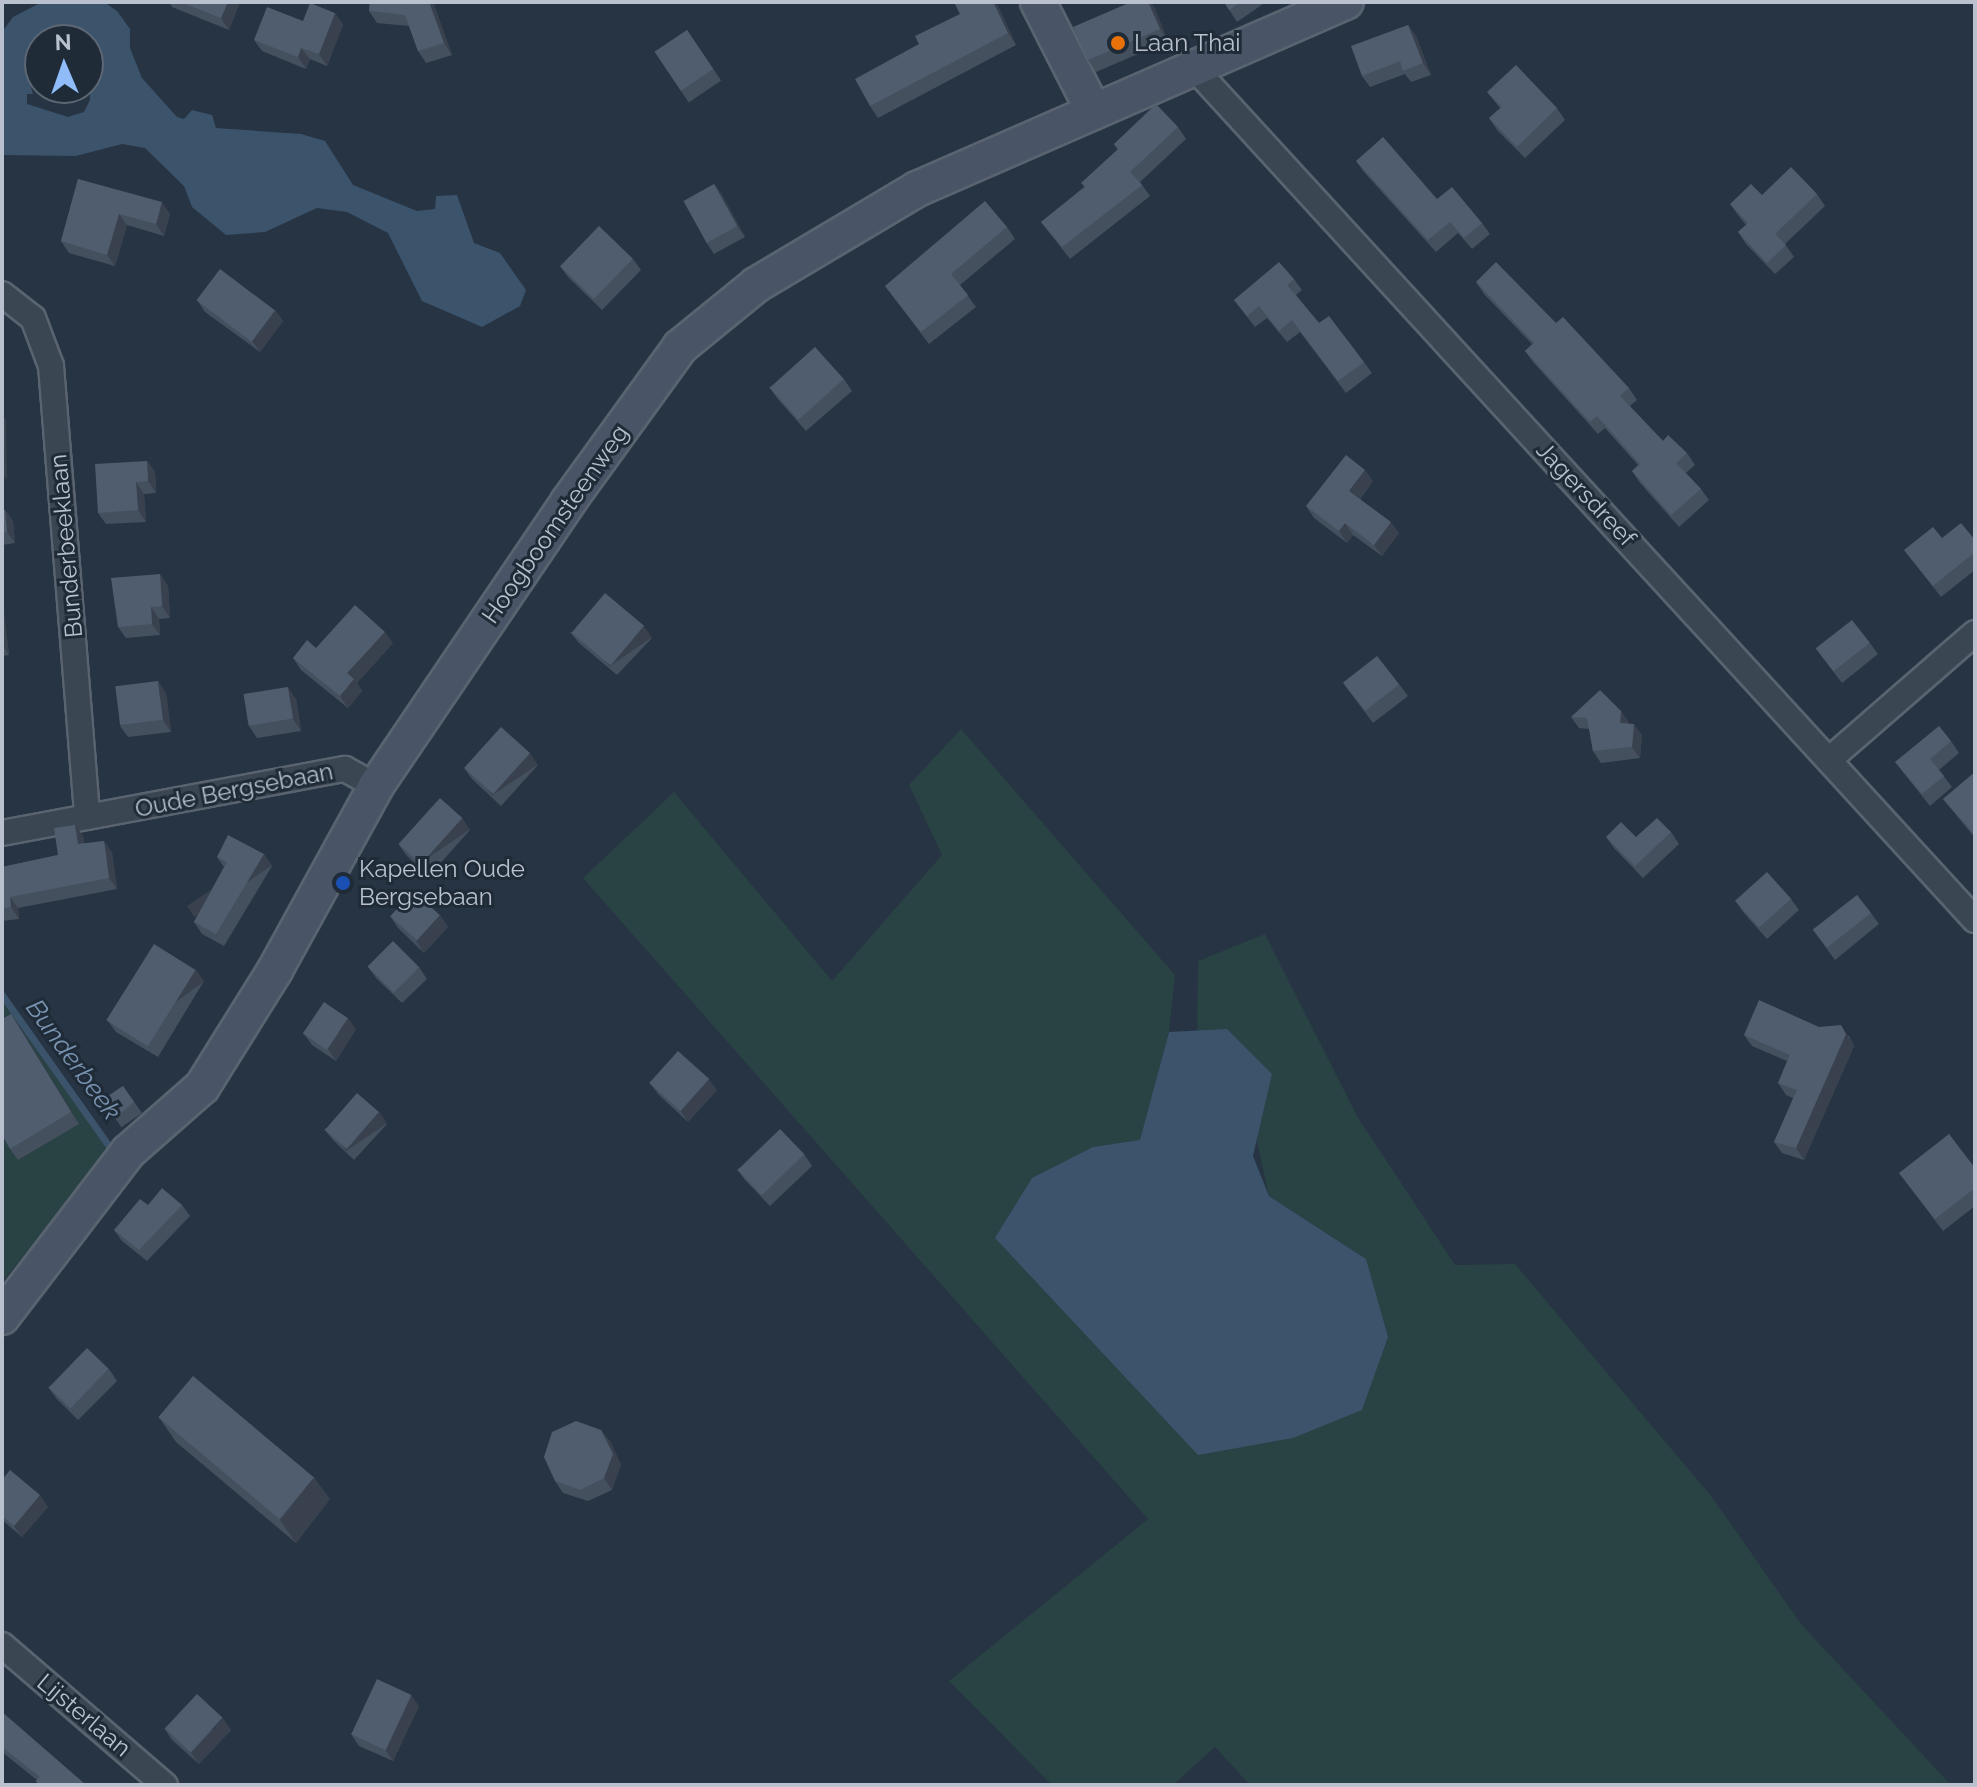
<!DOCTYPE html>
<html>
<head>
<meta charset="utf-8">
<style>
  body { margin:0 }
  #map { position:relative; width:1977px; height:1787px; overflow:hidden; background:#273443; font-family:Raleway,sans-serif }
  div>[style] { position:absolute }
  .green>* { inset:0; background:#294244 }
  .water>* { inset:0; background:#3c536c }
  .stream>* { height:7px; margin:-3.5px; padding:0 3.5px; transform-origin:3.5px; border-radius:3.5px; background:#3c536c }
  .roads { filter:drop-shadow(2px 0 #596470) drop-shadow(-2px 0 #596470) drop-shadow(0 2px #596470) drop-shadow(0 -2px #596470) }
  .street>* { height:24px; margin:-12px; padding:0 12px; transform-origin:12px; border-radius:12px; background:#3b4653 }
  .secondary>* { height:34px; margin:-17px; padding:0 17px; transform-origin:17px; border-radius:17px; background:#495566 }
  .wall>* { inset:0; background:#45505f; transform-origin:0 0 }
  .shaded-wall>* { inset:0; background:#38414d; transform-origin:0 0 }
  .building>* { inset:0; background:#505d6e; transform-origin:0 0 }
  .dots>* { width:22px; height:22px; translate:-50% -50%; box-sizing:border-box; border:4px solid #202b38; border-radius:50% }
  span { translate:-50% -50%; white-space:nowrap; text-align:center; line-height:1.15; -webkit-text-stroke:6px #202b38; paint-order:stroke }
  .poi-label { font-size:24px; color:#b8c1cd }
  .left { translate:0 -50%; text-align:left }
  .street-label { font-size:24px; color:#b8c1cd }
  .water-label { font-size:26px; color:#7893b0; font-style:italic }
  .frame { position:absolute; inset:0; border:4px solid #b8c1cd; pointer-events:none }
  .north { position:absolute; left:24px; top:24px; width:80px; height:80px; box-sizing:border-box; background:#202b38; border:2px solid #5d6774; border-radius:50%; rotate:358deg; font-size:22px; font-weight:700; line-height:32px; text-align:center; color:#b8c1cd }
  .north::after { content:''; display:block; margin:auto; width:28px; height:36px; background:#90bdfa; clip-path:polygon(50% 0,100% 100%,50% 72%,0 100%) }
</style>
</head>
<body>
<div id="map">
  <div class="green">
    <i style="clip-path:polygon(961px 729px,1175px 975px,1169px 1032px,1140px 1141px,1093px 1147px,1366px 1259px,1269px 1196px,1247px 1096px,1197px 1038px,1198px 961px,1265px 934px,1357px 1116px,1455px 1265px,1515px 1264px,1712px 1497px,1801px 1624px,1951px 1785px,1250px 1785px,1215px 1747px,1173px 1785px,1052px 1785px,949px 1681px,1148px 1519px,583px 878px,674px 792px,832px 981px,942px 855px,909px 785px)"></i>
    <i style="clip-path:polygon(2px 995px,111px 1149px,2px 1282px)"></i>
  </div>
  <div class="water">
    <i style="clip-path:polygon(evenodd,42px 2px,104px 2px,117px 11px,130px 29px,130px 48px,142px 78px,177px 117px,184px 119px,192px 110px,212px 115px,216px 128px,301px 134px,325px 141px,353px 185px,417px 211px,435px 209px,436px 196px,457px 195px,474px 243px,500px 253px,526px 290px,520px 306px,482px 327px,422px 301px,388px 233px,347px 212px,317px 208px,265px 232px,226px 235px,192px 207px,184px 186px,145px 148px,122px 144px,76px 156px,2px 155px,2px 32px,13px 17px,42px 2px,40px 40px,88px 40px,90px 100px,84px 112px,68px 117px,27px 104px,27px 94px,33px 94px,29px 81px,40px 72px,40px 40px)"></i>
    <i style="clip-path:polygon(1227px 1029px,1272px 1074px,1253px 1156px,1269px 1196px,1366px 1259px,1388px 1337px,1362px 1410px,1293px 1438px,1198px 1455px,995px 1238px,1032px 1178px,1093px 1147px,1140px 1140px,1169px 1032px)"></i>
  </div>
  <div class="stream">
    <i style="left:2px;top:995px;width:189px;rotate:54.7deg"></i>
  </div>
  <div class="roads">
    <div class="street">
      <i style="left:1196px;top:70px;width:1153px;rotate:47.5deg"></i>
      <i style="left:2px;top:294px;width:39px;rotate:38deg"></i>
      <i style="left:33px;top:318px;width:51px;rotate:69.4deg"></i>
      <i style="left:51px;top:366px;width:452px;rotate:85.4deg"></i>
      <i style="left:1830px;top:759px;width:192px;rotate:-41deg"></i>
      <i style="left:2px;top:833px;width:349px;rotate:-10.6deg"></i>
      <i style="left:345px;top:769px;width:35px;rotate:29deg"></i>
      <i style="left:2px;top:1645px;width:215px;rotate:40.7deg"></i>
    </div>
    <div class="secondary">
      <i style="left:1038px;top:2px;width:123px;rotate:63deg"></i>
      <i style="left:2px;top:1317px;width:208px;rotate:-52.6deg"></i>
      <i style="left:128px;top:1152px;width:98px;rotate:-41.3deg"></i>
      <i style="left:202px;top:1087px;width:138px;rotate:-58deg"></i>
      <i style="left:275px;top:970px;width:210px;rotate:-61.2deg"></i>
      <i style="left:376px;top:786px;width:343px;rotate:-55.9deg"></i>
      <i style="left:568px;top:502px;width:191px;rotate:-54.1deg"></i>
      <i style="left:680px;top:347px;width:98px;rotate:-39.2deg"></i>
      <i style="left:756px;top:285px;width:187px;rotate:-30.8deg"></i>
      <i style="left:917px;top:189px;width:468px;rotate:-23.6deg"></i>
    </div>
  </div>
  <div class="wall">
    <i style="clip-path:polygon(169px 2px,240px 2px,229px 30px,172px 7px)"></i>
    <i style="clip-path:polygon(370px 2px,433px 2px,452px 55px,426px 63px,418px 51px,409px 26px,377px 23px,369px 11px)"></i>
    <i style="clip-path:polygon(996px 2px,1016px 45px,878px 118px,870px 106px)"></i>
    <i style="clip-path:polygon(1131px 2px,1150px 2px,1154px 7px,1168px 41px,1096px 72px,1088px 60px)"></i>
    <i style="clip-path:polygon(1224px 2px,1266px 2px,1237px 22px)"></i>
    <i style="clip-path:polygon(335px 13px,343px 25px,327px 66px,310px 59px,306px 69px,262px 51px,254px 40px,303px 21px)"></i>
    <i style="clip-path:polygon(1408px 25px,1416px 36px,1431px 75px,1411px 82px,1405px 74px,1370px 87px,1362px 76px)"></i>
    <i style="left:687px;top:30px;width:61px;height:39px;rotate:56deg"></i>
    <i style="clip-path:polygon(1487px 92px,1557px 108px,1565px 120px,1525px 158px,1497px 130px,1489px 118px,1500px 108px)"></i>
    <i style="clip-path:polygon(1178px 127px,1186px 139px,1140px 182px,1150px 196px,1070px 259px,1041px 222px,1084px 187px,1118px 150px,1114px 144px)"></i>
    <i style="clip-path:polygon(1356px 161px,1437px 199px,1482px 223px,1490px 234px,1472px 249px,1458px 233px,1436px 252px,1364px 172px)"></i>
    <i style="clip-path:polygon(78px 179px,170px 214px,164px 236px,127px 225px,115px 266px,69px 253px,61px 241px)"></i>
    <i style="clip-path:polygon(714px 184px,722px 195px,745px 237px,714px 254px,706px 242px)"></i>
    <i style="clip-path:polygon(1817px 194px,1825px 206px,1785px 244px,1794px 257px,1775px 274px,1746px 244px,1738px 232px,1746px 225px,1738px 215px,1730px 204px,1762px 195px)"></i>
    <i style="clip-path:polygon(1007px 227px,1015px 239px,960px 285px,976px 307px,929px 344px,885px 286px)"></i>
    <i style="clip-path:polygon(633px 259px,641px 270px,602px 310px,568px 277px,560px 266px)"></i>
    <i style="clip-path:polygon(1294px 279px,1302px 290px,1296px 295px,1319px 323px,1364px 362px,1372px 373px,1346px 393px,1300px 332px,1287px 342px,1267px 318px,1255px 327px,1234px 300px)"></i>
    <i style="clip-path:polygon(1476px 282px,1556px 323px,1629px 388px,1637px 400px,1630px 406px,1663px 441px,1687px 453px,1695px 465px,1686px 473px,1701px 489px,1709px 500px,1679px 527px,1640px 483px,1632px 471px,1638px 465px,1605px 428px,1598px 434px,1533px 362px,1525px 351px,1532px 344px,1484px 294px)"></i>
    <i style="clip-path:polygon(197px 300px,275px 310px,283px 321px,260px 352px,205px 312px)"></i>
    <i style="clip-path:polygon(844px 379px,852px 391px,806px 431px,777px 398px,769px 387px)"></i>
    <i style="clip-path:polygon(147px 461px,155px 472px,156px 493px,144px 494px,146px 522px,106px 524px,98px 513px)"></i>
    <i style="clip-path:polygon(1373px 481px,1360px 499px,1399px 533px,1382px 556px,1353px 535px,1347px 543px,1314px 518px,1306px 506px)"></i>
    <i style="clip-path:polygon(2px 510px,5px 510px,13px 521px,15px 543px,2px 545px)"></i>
    <i style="clip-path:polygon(1942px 538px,1975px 540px,1975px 570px,1941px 597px,1904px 550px)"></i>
    <i style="clip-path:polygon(160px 574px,168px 586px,170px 618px,159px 619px,160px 635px,126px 638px,118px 627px)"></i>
    <i style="clip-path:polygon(2px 601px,9px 655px,2px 656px)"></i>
    <i style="clip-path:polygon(570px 632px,652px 638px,617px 675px,579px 643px)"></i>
    <i style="clip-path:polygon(393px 643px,357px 683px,362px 691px,348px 708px,301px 670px,293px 658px,316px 648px)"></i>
    <i style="clip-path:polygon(1870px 643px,1878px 654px,1842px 683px,1816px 649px)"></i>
    <i style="clip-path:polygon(1343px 683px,1399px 684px,1408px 696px,1373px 723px)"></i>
    <i style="clip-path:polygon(166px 693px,171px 732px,128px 737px,120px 726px)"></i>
    <i style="clip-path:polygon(296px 699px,301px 731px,257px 738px,249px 726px)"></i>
    <i style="clip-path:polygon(1621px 711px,1629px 724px,1642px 735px,1640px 758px,1601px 763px,1593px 751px,1589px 729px,1579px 728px,1571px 717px)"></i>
    <i style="clip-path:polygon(1951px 741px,1959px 753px,1939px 770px,1952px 787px,1930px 806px,1895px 762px)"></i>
    <i style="clip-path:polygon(538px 765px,501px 806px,472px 779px,464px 768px)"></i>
    <i style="clip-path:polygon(1975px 772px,1975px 838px,1943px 799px)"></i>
    <i style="clip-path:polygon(462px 818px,470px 830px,429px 876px,407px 856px,399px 845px)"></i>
    <i style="clip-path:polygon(1671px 832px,1679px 844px,1643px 878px,1614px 848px,1606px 837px,1636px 837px)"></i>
    <i style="clip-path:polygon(83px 836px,84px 844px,104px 841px,112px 853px,117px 889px,18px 908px,19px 919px,2px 921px,2px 867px,58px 855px)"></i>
    <i style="clip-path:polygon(264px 854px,272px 866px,224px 946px,202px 934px,194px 922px,224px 867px,217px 857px)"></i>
    <i style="clip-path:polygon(1791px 899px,1799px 910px,1767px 939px,1743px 912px,1735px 900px)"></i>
    <i style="clip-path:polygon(1871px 913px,1879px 924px,1835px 960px,1813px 930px)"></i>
    <i style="clip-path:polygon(440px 915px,448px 927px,424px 953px,398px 928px,390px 916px)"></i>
    <i style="clip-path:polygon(368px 967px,419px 967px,427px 979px,402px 1003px,376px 978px)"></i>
    <i style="clip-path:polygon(204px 981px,158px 1057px,116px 1032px,108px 1021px)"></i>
    <i style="clip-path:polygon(11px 1014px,79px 1124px,18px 1160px,10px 1149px)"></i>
    <i style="clip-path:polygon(1819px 1027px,1849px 1036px,1854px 1046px,1804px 1160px,1782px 1153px,1774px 1142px,1793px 1098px,1786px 1095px,1778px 1083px,1787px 1061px,1752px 1046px,1744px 1035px)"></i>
    <i style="clip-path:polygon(356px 1029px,336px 1061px,312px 1045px,304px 1034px)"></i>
    <i style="clip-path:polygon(650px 1083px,717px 1090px,688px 1122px,658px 1094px)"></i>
    <i style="left:123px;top:1086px;width:33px;height:25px;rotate:55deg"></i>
    <i style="clip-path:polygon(379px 1112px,387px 1124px,354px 1160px,333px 1140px,324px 1129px)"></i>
    <i style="clip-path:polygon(804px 1154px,812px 1166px,770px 1206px,745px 1180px,737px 1169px)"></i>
    <i style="clip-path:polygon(1975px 1168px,1975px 1206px,1943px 1231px,1899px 1173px)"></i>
    <i style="clip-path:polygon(148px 1205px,182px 1205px,190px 1216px,147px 1261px,122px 1241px,114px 1230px)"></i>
    <i style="clip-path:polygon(109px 1369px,117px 1381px,78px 1420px,56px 1398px,48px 1387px)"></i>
    <i style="clip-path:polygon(160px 1419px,330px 1499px,296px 1543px,176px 1442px)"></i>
    <i style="clip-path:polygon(610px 1441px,621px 1465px,612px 1490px,588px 1501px,563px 1493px,555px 1481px)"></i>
    <i style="clip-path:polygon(2px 1480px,48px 1507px,22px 1537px,2px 1520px)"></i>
    <i style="clip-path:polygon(419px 1706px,393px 1761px,359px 1746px,351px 1734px)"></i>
    <i style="clip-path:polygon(2px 1712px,86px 1785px,38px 1785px,36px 1781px,37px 1780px,2px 1752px)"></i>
    <i style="clip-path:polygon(164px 1728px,231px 1730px,199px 1764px,172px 1740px)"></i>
  </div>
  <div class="shaded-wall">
    <i style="clip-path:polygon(228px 2px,240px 2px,229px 30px,221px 18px)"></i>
    <i style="clip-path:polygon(429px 2px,433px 2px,452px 55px,444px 43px)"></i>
    <i style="clip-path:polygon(993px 2px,996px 2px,1016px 45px,1008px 33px)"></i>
    <i style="clip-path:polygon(1148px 2px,1150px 2px,1154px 7px,1168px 41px,1160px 29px)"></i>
    <i style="clip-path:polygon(335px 13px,343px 25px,327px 66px,319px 54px)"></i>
    <i style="clip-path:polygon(1408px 25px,1416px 36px,1431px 75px,1423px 63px)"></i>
    <i style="clip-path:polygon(301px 48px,310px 59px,306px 69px,298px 57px)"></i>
    <i style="clip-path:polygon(714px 184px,722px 195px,745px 237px,737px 226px)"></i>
    <i style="clip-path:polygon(162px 202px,170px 214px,164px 236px,156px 224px)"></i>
    <i style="clip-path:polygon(119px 214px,127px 225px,115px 266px,107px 255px)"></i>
    <i style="clip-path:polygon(275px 310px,283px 321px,260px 352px,252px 341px)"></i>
    <i style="clip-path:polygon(2px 415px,6px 420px,7px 480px,2px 473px)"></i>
    <i style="clip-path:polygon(147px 461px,155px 472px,156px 493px,148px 481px)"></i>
    <i style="clip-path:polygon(1365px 470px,1373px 481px,1357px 502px,1349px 491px)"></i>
    <i style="clip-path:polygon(136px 482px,144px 494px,146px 522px,138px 510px)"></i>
    <i style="clip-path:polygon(5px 510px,13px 521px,15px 543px,7px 532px)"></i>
    <i style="clip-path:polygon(1391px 522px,1399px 533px,1382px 556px,1374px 545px)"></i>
    <i style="clip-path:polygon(1345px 523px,1353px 535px,1347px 543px,1339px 531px)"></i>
    <i style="clip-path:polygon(160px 574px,168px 586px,170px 618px,162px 606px)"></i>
    <i style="clip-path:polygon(2px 601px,3px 602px,9px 655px,2px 644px)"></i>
    <i style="clip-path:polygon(151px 607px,159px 619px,160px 635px,152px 624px)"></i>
    <i style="left:644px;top:626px;width:14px;height:51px;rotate:56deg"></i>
    <i style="clip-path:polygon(385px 632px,393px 643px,357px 683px,362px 691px,348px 708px,340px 696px,347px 673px)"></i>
    <i style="clip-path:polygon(158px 681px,166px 693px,171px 732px,163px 720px)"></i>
    <i style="clip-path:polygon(288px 687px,296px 699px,301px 731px,293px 719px)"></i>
    <i style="clip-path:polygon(1621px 711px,1629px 722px,1628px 734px,1620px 723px)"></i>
    <i style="clip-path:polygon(1634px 724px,1642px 735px,1640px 758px,1632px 747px)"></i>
    <i style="left:530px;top:753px;width:14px;height:55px;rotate:56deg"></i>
    <i style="left:462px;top:818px;width:14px;height:62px;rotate:56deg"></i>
    <i style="clip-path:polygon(75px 825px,83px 836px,86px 856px,78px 844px)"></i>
    <i style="clip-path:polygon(104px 841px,112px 853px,117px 889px,109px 878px)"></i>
    <i style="left:264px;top:854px;width:14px;height:93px;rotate:56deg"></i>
    <i style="clip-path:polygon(10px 897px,18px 908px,19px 919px,11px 907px)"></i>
    <i style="clip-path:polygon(440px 915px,448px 927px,424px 953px,416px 941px)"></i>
    <i style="left:196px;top:970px;width:14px;height:89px;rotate:54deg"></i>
    <i style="clip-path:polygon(11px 1014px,19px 1025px,79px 1124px,71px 1112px)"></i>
    <i style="clip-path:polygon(348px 1018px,356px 1029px,336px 1061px,328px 1049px)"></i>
    <i style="clip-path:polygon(1841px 1025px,1854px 1046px,1804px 1160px,1796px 1148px)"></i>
    <i style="clip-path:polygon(709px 1079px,717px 1090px,688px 1122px,680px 1110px)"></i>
    <i style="left:379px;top:1112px;width:14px;height:49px;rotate:56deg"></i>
    <i style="clip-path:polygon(601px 1430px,610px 1441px,621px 1465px,612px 1490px,604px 1478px)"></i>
    <i style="clip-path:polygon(314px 1477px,330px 1499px,296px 1543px,280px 1520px)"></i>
    <i style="clip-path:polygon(40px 1495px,48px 1507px,22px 1537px,14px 1526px)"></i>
    <i style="clip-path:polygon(411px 1695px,419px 1706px,393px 1761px,385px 1750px)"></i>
    <i style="clip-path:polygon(223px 1718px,231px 1730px,199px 1764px,191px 1753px)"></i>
  </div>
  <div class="building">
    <i style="clip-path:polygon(181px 2px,228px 2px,221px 18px)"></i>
    <i style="clip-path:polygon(370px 2px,429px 2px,444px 43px,418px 51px,405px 15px,369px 11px)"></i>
    <i style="clip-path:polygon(954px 2px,993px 2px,1008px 33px,870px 106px,855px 79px,919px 44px,915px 36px,960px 14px)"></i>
    <i style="clip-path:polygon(1131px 2px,1148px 2px,1160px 29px,1088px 60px,1073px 27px)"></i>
    <i style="clip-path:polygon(1224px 2px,1241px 2px,1229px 10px)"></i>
    <i style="clip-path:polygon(310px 3px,335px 13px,319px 54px,301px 48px,298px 57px,254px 40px,267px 7px,303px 21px)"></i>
    <i style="clip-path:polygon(1408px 25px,1423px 63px,1403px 71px,1400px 61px,1362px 76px,1351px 46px)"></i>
    <i style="left:687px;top:30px;width:47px;height:39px;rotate:56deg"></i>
    <i style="clip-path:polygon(1516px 65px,1557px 108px,1517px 147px,1489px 118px,1502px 107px,1487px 92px)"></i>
    <i style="clip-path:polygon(1156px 104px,1178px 127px,1130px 172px,1142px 185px,1062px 247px,1041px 222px,1085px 187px,1081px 183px,1118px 149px,1114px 144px)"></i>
    <i style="clip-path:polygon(1383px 137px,1437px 199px,1452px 187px,1482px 223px,1464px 238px,1450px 222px,1428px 240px,1356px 161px)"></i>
    <i style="clip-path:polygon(1791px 167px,1817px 194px,1775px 234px,1786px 245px,1767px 263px,1738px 232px,1748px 223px,1730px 204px,1751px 184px,1762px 195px)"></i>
    <i style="clip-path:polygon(78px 179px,162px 202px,156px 224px,119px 214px,107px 255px,61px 241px)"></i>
    <i style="left:714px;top:184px;width:48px;height:35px;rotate:61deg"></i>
    <i style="clip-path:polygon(985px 201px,1007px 227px,951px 274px,968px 295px,921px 332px,885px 286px)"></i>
    <i style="left:599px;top:226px;width:47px;height:56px;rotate:44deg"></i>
    <i style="clip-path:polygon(1279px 262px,1294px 279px,1287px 285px,1319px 323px,1329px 316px,1364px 362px,1338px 381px,1292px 320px,1279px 331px,1259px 306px,1247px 316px,1234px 300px)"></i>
    <i style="clip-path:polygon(1496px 262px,1556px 323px,1563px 317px,1629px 388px,1620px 396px,1663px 441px,1668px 435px,1687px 453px,1676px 463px,1701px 489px,1671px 515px,1632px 471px,1640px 464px,1597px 416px,1590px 422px,1525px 351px,1534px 343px,1476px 282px)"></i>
    <i style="left:220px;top:269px;width:69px;height:39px;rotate:37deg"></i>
    <i style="left:815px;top:347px;width:43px;height:61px;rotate:48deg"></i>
    <i style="clip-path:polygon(1346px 455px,1365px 470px,1349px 491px,1391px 522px,1374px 545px,1345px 523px,1339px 531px,1306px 506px)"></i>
    <i style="clip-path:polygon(147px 461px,148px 481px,136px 482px,138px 510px,98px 513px,95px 464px)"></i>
    <i style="clip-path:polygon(2px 510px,5px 510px,7px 532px,2px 532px)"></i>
    <i style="clip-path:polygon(1961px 523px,1975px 540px,1975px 552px,1933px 586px,1904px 550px,1933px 527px,1942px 538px)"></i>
    <i style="clip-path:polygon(160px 574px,162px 606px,151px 607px,152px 624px,118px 627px,111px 578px)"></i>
    <i style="left:605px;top:593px;width:51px;height:52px;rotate:40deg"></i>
    <i style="clip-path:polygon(355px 605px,385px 632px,347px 673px,354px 679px,340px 696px,293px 658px,307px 640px,316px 648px)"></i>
    <i style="left:1852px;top:620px;width:29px;height:46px;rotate:52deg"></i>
    <i style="left:1377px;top:656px;width:36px;height:43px;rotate:52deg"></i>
    <i style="left:158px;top:681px;width:39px;height:43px;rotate:83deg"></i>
    <i style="left:288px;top:687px;width:32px;height:45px;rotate:81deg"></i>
    <i style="clip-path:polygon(1600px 690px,1621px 711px,1620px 723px,1634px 724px,1632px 747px,1593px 751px,1587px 718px,1571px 717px)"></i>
    <i style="clip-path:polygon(1939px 726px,1951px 741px,1930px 759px,1944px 776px,1922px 794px,1895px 762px)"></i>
    <i style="left:501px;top:727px;width:39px;height:55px;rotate:42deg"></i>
    <i style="clip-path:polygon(1975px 772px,1975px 835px,1943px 799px)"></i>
    <i style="left:440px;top:798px;width:30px;height:62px;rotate:42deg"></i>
    <i style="clip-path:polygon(1657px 818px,1671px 832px,1635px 866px,1606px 837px,1621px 822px,1636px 837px)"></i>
    <i style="clip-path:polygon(75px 825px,78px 844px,104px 841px,109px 878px,10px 897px,11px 907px,2px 909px,2px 867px,58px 855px,54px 828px)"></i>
    <i style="clip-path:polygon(228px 835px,264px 854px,216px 934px,194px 922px,227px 862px,217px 857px)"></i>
    <i style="left:1767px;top:872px;width:36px;height:43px;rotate:48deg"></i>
    <i style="left:413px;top:891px;width:36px;height:34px;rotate:42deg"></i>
    <i style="left:1857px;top:895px;width:23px;height:56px;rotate:52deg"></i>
    <i style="left:393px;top:941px;width:37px;height:36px;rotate:45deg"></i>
    <i style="left:154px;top:944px;width:49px;height:90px;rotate:32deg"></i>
    <i style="clip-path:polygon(1759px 1000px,1819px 1027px,1841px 1025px,1846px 1034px,1796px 1148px,1774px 1142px,1797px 1090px,1778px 1083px,1790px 1055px,1744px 1035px)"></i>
    <i style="left:324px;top:1002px;width:29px;height:38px;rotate:34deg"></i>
    <i style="clip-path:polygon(11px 1014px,71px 1112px,10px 1149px,2px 1135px,2px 1019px)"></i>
    <i style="left:678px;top:1051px;width:42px;height:43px;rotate:42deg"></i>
    <i style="clip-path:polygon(123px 1086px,134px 1102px,114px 1119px,102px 1100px)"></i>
    <i style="left:357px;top:1093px;width:29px;height:49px;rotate:41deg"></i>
    <i style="left:780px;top:1129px;width:35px;height:59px;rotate:46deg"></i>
    <i style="clip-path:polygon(1949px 1134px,1975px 1168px,1975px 1188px,1935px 1219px,1899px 1173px)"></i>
    <i style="clip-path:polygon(162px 1188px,182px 1205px,139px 1250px,114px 1230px,140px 1199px,148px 1205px)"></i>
    <i style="left:87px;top:1348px;width:30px;height:55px;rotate:44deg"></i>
    <i style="left:193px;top:1376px;width:158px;height:54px;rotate:40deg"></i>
    <i style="clip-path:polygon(576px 1421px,601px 1430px,613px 1454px,604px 1478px,580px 1490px,555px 1481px,544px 1457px,552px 1432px)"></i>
    <i style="clip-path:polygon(10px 1470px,40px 1495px,14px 1526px,2px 1516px,2px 1480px)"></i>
    <i style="left:377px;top:1679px;width:38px;height:61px;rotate:25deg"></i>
    <i style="left:197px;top:1694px;width:35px;height:47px;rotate:43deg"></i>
    <i style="clip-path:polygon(2px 1712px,86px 1785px,40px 1785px,36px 1781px,40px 1777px,2px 1747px)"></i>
  </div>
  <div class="dots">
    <i style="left:1118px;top:43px;background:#e8710a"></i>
    <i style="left:343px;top:883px;background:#1a4fb4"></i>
  </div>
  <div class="poi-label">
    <span class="left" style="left:1134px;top:43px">Laan Thai</span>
    <span class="left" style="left:359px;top:883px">Kapellen Oude<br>Bergsebaan</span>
  </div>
  <div class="street-label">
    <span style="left:1586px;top:494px;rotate:47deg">Jagersdreef</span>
    <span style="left:555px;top:524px;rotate:-55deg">Hoogboomsteenweg</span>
    <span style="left:66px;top:546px;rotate:-95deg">Bunderbeeklaan</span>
    <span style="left:234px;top:790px;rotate:-11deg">Oude Bergsebaan</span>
    <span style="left:84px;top:1715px;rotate:40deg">Lijsterlaan</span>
  </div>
  <div class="water-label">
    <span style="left:73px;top:1060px;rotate:54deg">Bunderbeek</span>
  </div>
  <div class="frame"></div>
  <div class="north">N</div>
</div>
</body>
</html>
